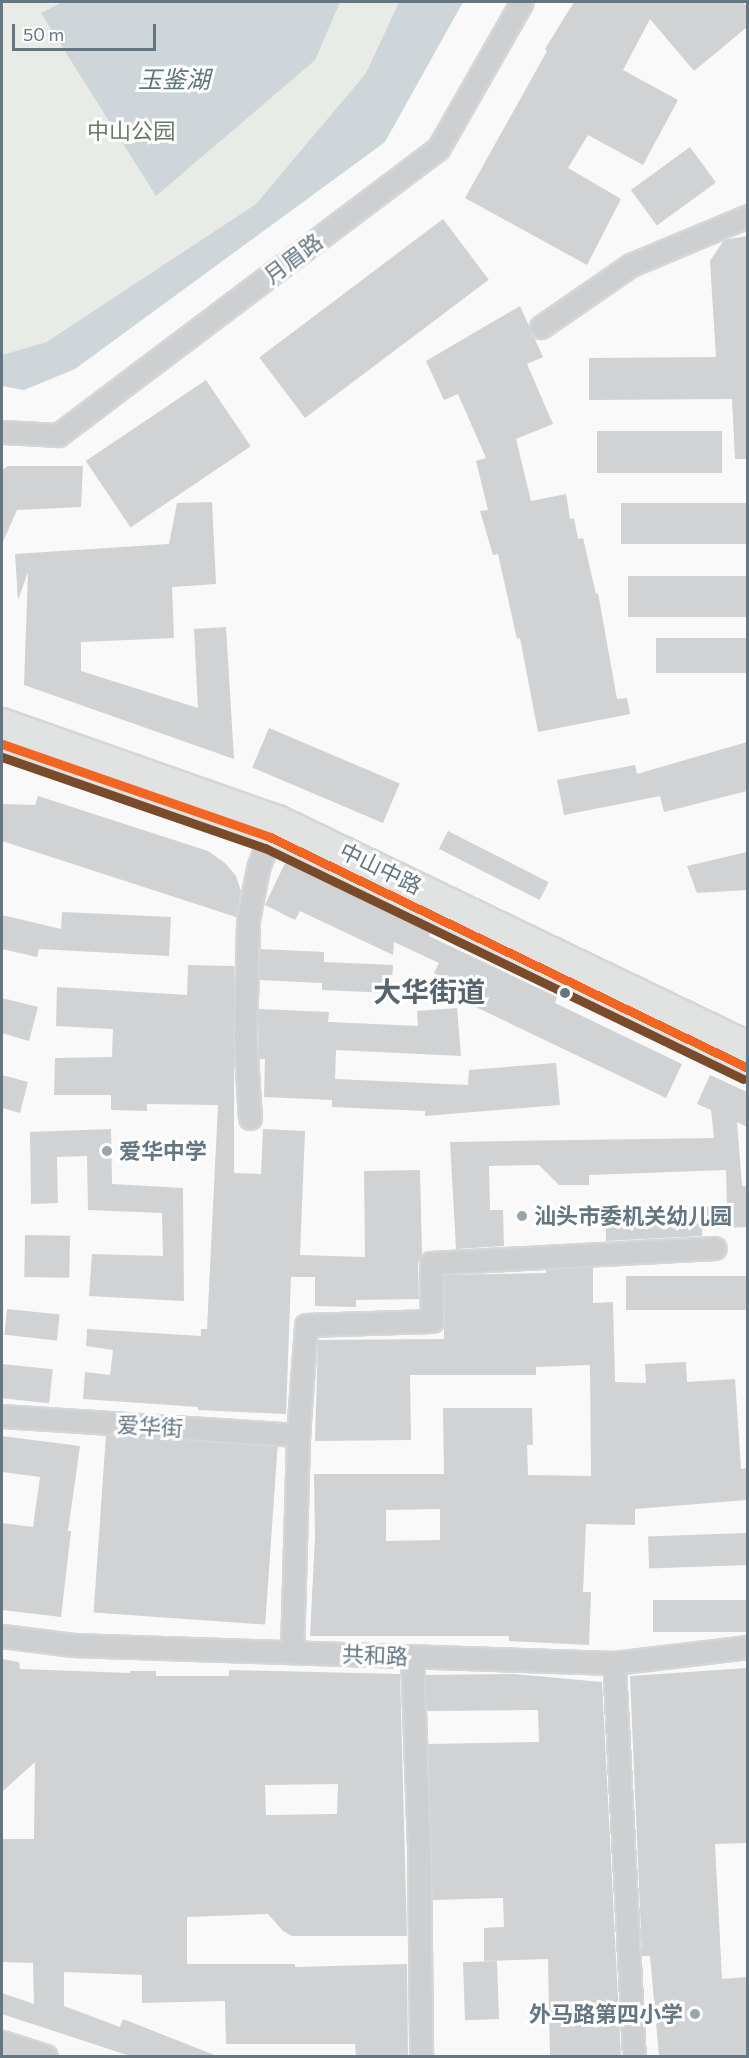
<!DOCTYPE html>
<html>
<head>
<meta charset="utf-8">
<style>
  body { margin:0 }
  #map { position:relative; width:749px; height:2058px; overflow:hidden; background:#f9f9f9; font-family:Commissioner,"Noto Sans SC",sans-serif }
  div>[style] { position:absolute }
  .green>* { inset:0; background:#e8ebe6 }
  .water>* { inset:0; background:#ced6d9 }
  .building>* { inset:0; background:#d0d2d3; transform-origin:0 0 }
  .roads { filter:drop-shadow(2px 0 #d5d6d7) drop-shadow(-2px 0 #d5d6d7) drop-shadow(0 2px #d5d6d7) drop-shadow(0 -2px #d5d6d7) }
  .minor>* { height:21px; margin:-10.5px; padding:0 10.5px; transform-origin:10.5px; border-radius:10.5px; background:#cecfd0 }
  .major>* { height:26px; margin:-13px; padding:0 13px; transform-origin:13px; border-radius:13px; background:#e1e2e2 }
  .bus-1>* { height:9px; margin:-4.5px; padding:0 4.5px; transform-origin:4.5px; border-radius:4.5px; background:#f26522 }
  .bus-2>* { height:9px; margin:-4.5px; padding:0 4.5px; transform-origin:4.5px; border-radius:4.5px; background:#7a4b2a }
  .dots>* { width:16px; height:16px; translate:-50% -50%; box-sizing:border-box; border:3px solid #fff; border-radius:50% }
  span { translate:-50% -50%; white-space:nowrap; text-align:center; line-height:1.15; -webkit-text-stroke:6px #fff; paint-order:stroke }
  .park-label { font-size:22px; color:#687a64 }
  .street-label { font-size:22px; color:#657683 }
  .poi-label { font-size:22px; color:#657683; font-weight:700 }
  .left { translate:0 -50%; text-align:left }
  .right { translate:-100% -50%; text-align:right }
  .water-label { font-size:24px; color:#60757c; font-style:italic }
  .district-label { font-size:28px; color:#57646e; font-weight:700 }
  .frame { position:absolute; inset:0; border:3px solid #657683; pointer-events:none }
  .scale { position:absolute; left:12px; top:24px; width:144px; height:27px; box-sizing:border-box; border:3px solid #657683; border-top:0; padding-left:8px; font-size:18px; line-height:21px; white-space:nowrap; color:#657683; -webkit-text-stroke:4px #fff; paint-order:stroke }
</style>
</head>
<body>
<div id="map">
  <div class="green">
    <i style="clip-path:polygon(2px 2px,399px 2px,366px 73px,256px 204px,45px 342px,2px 355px)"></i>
  </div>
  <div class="water">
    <i style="clip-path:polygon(63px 2px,340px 2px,315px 60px,156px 196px,41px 13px)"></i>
    <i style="clip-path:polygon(399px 2px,463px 2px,385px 142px,75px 369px,24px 390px,2px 386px,2px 355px,46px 342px,256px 204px,366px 73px)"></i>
  </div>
  <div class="building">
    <i style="clip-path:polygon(574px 2px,743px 2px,747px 7px,747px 27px,694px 71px,650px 19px,623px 70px,678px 100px,643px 165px,588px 135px,568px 168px,621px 199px,587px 265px,465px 198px,547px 51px,545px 49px)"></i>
    <i style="left:690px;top:147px;width:44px;height:73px;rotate:54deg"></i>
    <i style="left:443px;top:219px;width:76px;height:230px;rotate:53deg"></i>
    <i style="clip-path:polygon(747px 236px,747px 459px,735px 459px,732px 399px,589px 400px,589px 358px,716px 357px,710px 261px,724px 240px)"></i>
    <i style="clip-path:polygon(520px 306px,543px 357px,527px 364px,553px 424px,516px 439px,531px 501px,566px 494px,570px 519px,574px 518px,578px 539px,583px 538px,596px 594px,598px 593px,617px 699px,627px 698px,630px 714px,538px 732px,520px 638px,517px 639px,498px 554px,493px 555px,480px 511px,488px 510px,476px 461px,486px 458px,458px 394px,444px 400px,426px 361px)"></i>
    <i style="left:206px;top:380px;width:80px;height:145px;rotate:56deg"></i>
    <i style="left:722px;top:431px;width:42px;height:125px;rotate:90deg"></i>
    <i style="clip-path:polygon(8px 466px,83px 466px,81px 507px,17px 510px,2px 544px,2px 470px)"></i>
    <i style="clip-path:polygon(212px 502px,216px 584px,172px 587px,174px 638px,81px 642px,81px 671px,198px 708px,194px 629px,226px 627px,234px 759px,24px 685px,28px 572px,18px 600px,15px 554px,169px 544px,177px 503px)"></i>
    <i style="left:746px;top:503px;width:41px;height:125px;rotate:90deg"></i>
    <i style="left:747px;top:576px;width:41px;height:119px;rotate:90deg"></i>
    <i style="left:747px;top:638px;width:35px;height:91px;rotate:90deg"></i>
    <i style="left:269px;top:728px;width:142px;height:43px;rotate:23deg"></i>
    <i style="clip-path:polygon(747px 742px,747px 791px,664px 812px,660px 796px,564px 815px,557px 780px,635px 765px,637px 774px)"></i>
    <i style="clip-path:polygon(38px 796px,208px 851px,225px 863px,236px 876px,241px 891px,236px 917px,2px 841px,2px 804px,35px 805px)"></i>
    <i style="left:448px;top:831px;width:113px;height:20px;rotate:27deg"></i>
    <i style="clip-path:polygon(747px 852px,747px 890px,697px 893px,687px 866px)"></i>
    <i style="clip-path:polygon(285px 863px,431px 932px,429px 936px,557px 997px,555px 1003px,682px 1064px,666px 1098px,457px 998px,462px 987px,434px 973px,439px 963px,394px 942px,393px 955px,300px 911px,295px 920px,265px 905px)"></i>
    <i style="clip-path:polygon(62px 912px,171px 917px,169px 956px,39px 949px,37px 957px,2px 949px,2px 915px,61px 929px)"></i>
    <i style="clip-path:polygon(260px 949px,324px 952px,324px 962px,393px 965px,391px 993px,322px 990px,322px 983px,259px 980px)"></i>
    <i style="clip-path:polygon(188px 965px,234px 966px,234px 1173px,261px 1174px,263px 1129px,305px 1131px,300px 1255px,365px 1257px,364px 1171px,420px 1170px,422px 1254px,418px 1263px,419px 1299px,356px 1300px,356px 1307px,315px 1306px,315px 1277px,291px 1277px,286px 1414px,198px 1410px,198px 1407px,83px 1399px,85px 1372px,110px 1375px,113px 1350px,86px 1346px,87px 1329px,201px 1336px,201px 1329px,207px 1329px,218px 1105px,147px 1104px,147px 1111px,111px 1110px,111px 1095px,54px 1095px,55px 1058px,112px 1057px,113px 1029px,56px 1026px,57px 987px,187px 995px)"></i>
    <i style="clip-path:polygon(2px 998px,38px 1007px,29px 1041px,2px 1033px)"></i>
    <i style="clip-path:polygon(457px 1008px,461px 1056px,336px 1050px,335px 1079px,468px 1085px,469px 1070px,556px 1063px,560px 1105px,425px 1116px,425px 1111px,332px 1107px,332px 1100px,264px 1097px,265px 1059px,259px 1059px,258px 1009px,329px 1012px,328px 1022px,418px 1026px,417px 1011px)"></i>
    <i style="clip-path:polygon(2px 1075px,28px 1082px,20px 1113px,2px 1108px)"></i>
    <i style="clip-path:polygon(710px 1075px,747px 1092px,747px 1127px,737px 1122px,742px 1186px,747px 1186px,747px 1227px,702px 1229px,702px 1236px,606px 1241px,605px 1210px,727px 1206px,726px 1170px,589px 1175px,589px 1185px,559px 1185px,539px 1165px,489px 1166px,490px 1210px,503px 1210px,504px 1246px,456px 1249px,450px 1142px,714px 1138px,711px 1110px,697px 1104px)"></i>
    <i style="clip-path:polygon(111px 1129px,112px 1184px,183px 1188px,184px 1301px,89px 1296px,92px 1254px,163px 1256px,162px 1213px,88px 1210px,87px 1156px,57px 1157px,58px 1203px,31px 1204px,30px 1132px)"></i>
    <i style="left:25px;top:1235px;width:45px;height:42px;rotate:1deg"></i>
    <i style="clip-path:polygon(evenodd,593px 1267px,593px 1303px,613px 1302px,615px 1382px,646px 1383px,645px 1364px,686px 1362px,687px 1382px,735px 1379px,741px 1469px,746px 1468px,747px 1500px,635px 1509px,635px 1525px,586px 1524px,583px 1592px,591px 1592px,589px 1645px,509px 1641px,509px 1636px,310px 1636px,315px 1537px,314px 1474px,444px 1474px,443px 1408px,532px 1408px,533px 1445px,527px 1445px,528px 1475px,591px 1476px,590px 1365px,536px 1367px,536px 1375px,410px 1375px,411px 1440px,315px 1441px,318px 1340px,444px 1339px,444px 1275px,546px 1273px,546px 1270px,593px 1267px,440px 1509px,440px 1540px,386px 1541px,386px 1510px,440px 1509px)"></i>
    <i style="left:747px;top:1276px;width:34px;height:121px;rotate:90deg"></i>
    <i style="left:7px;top:1309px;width:53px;height:26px;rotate:6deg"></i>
    <i style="left:2px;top:1364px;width:51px;height:34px;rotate:6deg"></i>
    <i style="left:106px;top:1435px;width:172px;height:178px;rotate:4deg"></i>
    <i style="clip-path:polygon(2px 1436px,80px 1446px,68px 1531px,71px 1531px,61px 1617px,2px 1610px,2px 1523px,33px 1527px,40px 1477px,2px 1472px)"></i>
    <i style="left:746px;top:1533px;width:32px;height:98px;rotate:88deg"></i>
    <i style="left:747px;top:1600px;width:32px;height:94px;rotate:90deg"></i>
    <i style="clip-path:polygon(evenodd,2px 1659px,19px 1662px,20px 1669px,130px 1673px,130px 1671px,156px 1671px,156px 1676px,229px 1676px,229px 1670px,400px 1674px,407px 1936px,292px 1936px,283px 1931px,268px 1914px,187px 1917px,187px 1964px,295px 1964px,295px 1967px,407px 1964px,408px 2056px,356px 2056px,355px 2044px,226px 2044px,225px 2001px,142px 2003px,142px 1975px,64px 1972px,64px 2006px,120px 2027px,123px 2019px,217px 2056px,130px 2056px,2px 2014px,2px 1993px,34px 2004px,33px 1963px,2px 1962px,2px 1839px,34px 1839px,35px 1762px,2px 1792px,2px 1659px,338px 1784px,337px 1814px,266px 1815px,265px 1785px,338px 1784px)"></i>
    <i style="clip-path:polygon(747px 1668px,747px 1843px,715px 1844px,722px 1979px,747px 1977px,747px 2056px,659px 2056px,650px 1956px,642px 1956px,630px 1676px)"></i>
    <i style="clip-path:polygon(514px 1674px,602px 1682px,621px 2056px,550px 2056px,548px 1959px,484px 1961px,484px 1928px,504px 1927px,503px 1898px,432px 1900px,428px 1744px,539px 1742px,538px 1710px,427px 1711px,425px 1675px)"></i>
    <i style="left:497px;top:1961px;width:58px;height:34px;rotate:88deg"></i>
  </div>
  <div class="roads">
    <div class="minor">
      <i style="left:541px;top:327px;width:109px;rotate:-34.6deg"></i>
      <i style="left:631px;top:265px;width:127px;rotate:-22.7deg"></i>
      <i style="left:2px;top:432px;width:56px;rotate:3.1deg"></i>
      <i style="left:58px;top:435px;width:476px;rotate:-37deg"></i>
      <i style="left:438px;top:149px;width:169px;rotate:-60.3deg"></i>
      <i style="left:250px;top:1118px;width:80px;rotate:-93.6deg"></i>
      <i style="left:245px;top:1038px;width:118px;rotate:-88.5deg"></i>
      <i style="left:248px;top:920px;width:53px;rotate:-79.1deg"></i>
      <i style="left:258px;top:868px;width:33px;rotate:-69deg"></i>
      <i style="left:2px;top:1416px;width:297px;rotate:3.7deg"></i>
      <i style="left:2px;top:1636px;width:72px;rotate:7.2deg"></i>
      <i style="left:73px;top:1645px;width:541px;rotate:1.91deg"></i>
      <i style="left:614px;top:1663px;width:135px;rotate:-6.8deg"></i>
      <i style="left:292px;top:1652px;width:217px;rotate:-88.4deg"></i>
      <i style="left:298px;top:1435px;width:110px;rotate:-85.8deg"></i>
      <i style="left:306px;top:1325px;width:126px;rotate:-1.8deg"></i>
      <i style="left:432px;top:1321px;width:58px;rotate:-91deg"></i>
      <i style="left:431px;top:1263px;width:284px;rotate:-3deg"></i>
      <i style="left:412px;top:1656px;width:192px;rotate:87.9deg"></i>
      <i style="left:419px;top:1848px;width:208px;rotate:89.4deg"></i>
      <i style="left:614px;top:1663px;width:394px;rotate:87.1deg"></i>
      <i style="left:2px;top:2042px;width:46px;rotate:17.7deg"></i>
    </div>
    <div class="major">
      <i style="left:2px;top:722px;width:293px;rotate:19.4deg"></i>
      <i style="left:278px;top:819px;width:522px;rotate:25.68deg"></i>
      <i style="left:2px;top:744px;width:284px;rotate:19.1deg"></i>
      <i style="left:270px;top:837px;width:531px;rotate:25.79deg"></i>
    </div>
  </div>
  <div class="bus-1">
    <i style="left:2px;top:744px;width:284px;rotate:19.1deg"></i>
    <i style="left:270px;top:837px;width:531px;rotate:25.79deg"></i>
  </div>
  <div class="bus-2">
    <i style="left:2px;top:757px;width:278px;rotate:19.1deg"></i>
    <i style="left:265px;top:848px;width:531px;rotate:25.79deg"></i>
  </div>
  <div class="dots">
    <i style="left:565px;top:993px;background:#657683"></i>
    <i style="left:107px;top:1151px;background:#99a4ac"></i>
    <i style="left:522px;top:1216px;background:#99a4ac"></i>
    <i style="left:695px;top:2014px;background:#99a4ac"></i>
  </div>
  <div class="park-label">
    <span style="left:131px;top:131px">中山公园</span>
  </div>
  <div class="street-label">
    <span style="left:293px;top:258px;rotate:-37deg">月眉路</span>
    <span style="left:381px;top:868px;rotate:26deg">中山中路</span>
    <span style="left:150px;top:1426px;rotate:3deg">爱华街</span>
    <span style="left:375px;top:1655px;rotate:2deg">共和路</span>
  </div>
  <div class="poi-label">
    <span class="left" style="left:119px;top:1151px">爱华中学</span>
    <span class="left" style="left:534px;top:1216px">汕头市委机关幼儿园</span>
    <span class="right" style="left:683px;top:2014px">外马路第四小学</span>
  </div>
  <div class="water-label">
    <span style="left:174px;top:79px">玉鉴湖</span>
  </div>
  <div class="district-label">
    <span style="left:429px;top:991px">大华街道</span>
  </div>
  <div class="frame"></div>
  <div class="scale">50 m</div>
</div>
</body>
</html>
